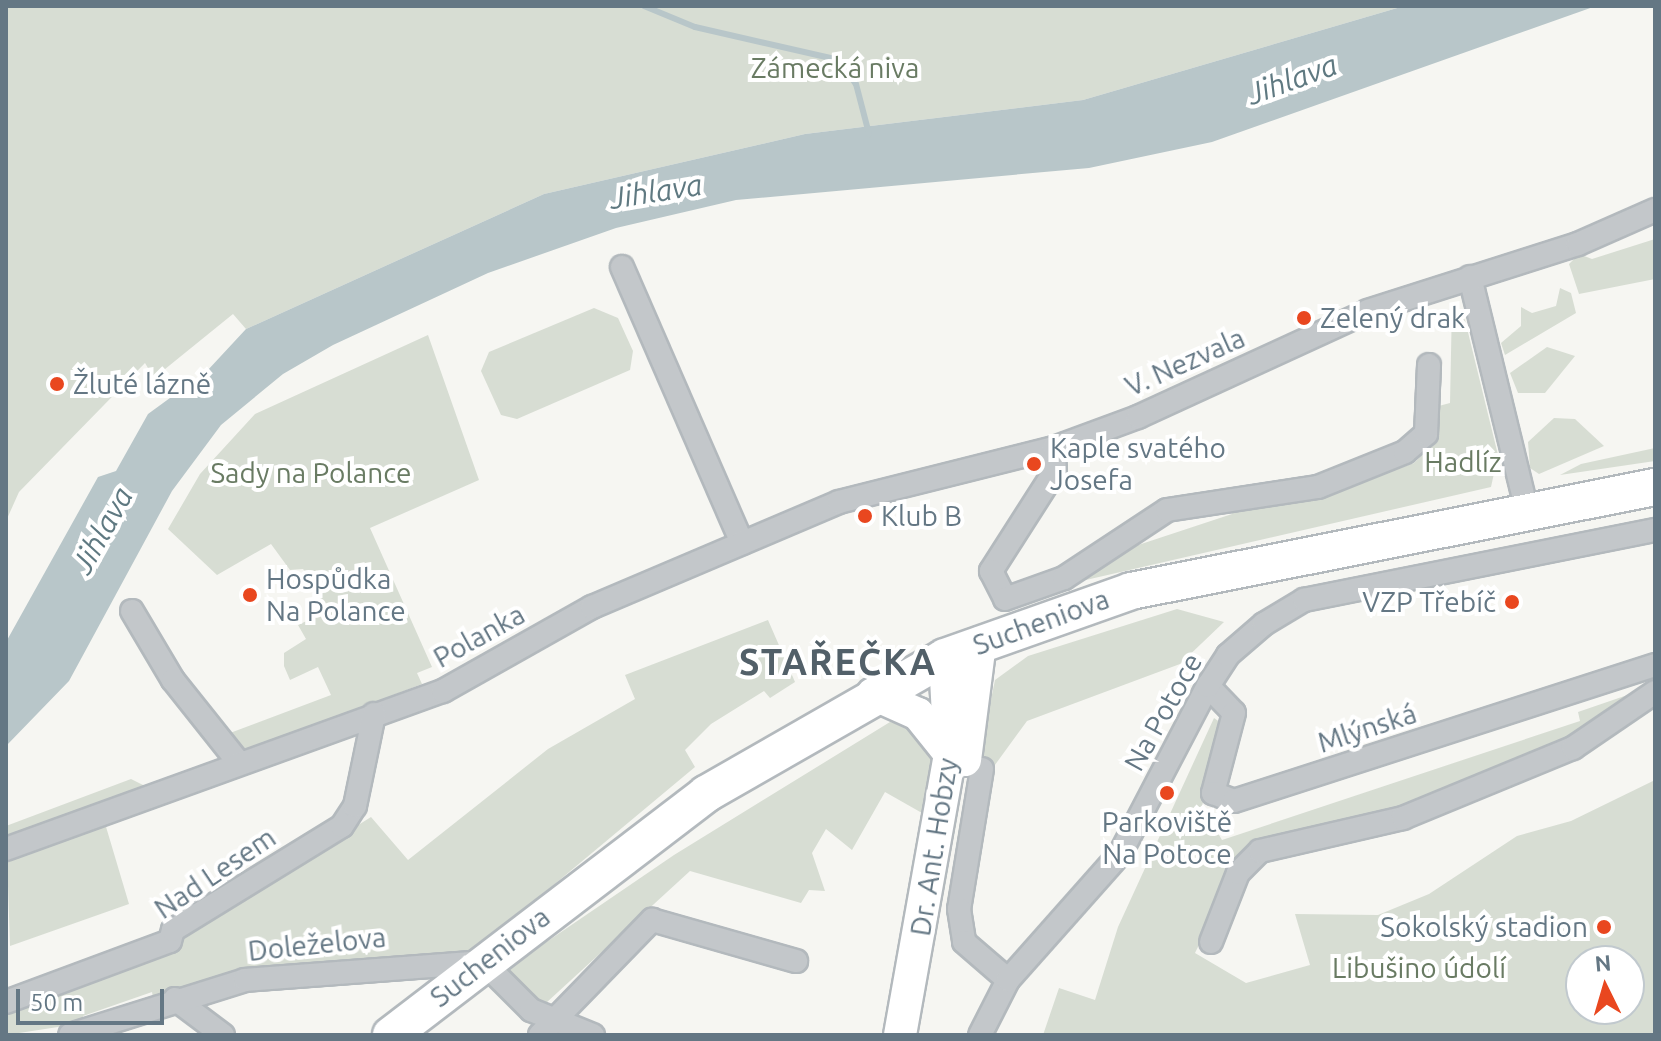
<!DOCTYPE html>
<html>
<head>
<meta charset="utf-8">
<style>
  body { margin:0 }
  #map { position:relative; width:1661px; height:1041px; overflow:hidden; background:#f6f6f2; font-family:Ubuntu,sans-serif }
  div>[style] { position:absolute }
  .green>* { inset:0; background:#d7ddd3 }
  .water>* { inset:0; background:#b8c6c9 }
  .stream>* { height:6px; margin:-3px; padding:0 3px; transform-origin:3px; border-radius:3px; background:#b8c6c9 }
  .roads { filter:drop-shadow(2px 0 #b3b9bd) drop-shadow(-2px 0 #b3b9bd) drop-shadow(0 2px #b3b9bd) drop-shadow(0 -2px #b3b9bd) }
  .street>* { height:22px; margin:-11px; padding:0 11px; transform-origin:11px; border-radius:11px; background:#c3c7ca }
  .secondary>* { height:32px; margin:-16px; padding:0 16px; transform-origin:16px; border-radius:16px; background:#fff }
  .primary>* { height:36px; margin:-18px; padding:0 18px; transform-origin:18px; border-radius:18px; background:#fff }
  .dots>* { width:22px; height:22px; translate:-50% -50%; box-sizing:border-box; border:4px solid #fff; border-radius:50% }
  span { translate:-50% -50%; white-space:nowrap; text-align:center; line-height:1.15; -webkit-text-stroke:8px #fff; paint-order:stroke }
  .park-label { font-size:28px; color:#697b63 }
  .poi-label { font-size:28px; color:#647784 }
  .left { translate:0 -50%; text-align:left }
  .right { translate:-100% -50%; text-align:right }
  .street-label { font-size:28px; color:#647784 }
  .water-label { font-size:30px; color:#5f7981; font-style:italic }
  .district-label { font-size:36px; color:#526069; font-weight:700; letter-spacing:2px }
  .frame { position:absolute; inset:0; border:8px solid #647784; pointer-events:none }
  .north { position:absolute; left:1565px; top:945px; width:80px; height:80px; box-sizing:border-box; background:#fff; border:2px solid #c1c9ce; border-radius:50%; rotate:355deg; font-size:22px; font-weight:700; line-height:32px; text-align:center; color:#647784 }
  .north::after { content:''; display:block; margin:auto; width:28px; height:36px; background:#e9471f; clip-path:polygon(50% 0,100% 100%,50% 72%,0 100%) }
  .scale { position:absolute; left:16px; top:989px; width:148px; height:36px; box-sizing:border-box; border:4px solid #647784; border-top:0; padding-left:10px; font-size:24px; line-height:28px; white-space:nowrap; color:#647784; -webkit-text-stroke:6px #fff; paint-order:stroke }
</style>
</head>
<body>
<div id="map">
  <div class="green">
    <i style="clip-path:polygon(6px 6px,1404px 6px,1083px 100px,805px 134px,544px 194px,246px 329px,233px 314px,154px 378px,145px 363px,19px 492px,6px 521px)"></i>
    <i style="clip-path:polygon(1655px 239px,1655px 279px,1579px 294px,1569px 264px,1579px 254px,1592px 259px)"></i>
    <i style="clip-path:polygon(1560px 288px,1571px 293px,1576px 313px,1505px 355px,1501px 343px,1521px 326px,1521px 307px,1532px 313px,1556px 306px)"></i>
    <i style="clip-path:polygon(1452px 304px,1465px 320px,1498px 455px,1491px 487px,1064px 585px,1117px 552px,1232px 514px,1230px 507px,1316px 499px,1414px 463px,1433px 444px,1435px 407px,1450px 403px)"></i>
    <i style="clip-path:polygon(594px 308px,618px 318px,633px 351px,630px 370px,517px 419px,501px 415px,481px 371px,489px 352px)"></i>
    <i style="clip-path:polygon(428px 335px,479px 480px,370px 528px,432px 667px,417px 673px,422px 684px,241px 754px,230px 733px,331px 695px,318px 667px,290px 680px,284px 666px,284px 653px,306px 639px,298px 625px,319px 615px,316px 587px,303px 569px,290px 570px,271px 544px,217px 575px,168px 529px,200px 474px,255px 414px)"></i>
    <i style="clip-path:polygon(1547px 347px,1575px 356px,1545px 393px,1518px 393px,1510px 373px)"></i>
    <i style="clip-path:polygon(1554px 418px,1575px 419px,1604px 446px,1539px 474px,1530px 468px,1528px 442px)"></i>
    <i style="clip-path:polygon(1655px 448px,1655px 461px,1560px 475px,1581px 464px)"></i>
    <i style="clip-path:polygon(1177px 609px,1224px 622px,1180px 664px,1027px 721px,992px 769px,975px 777px,995px 680px,1028px 656px)"></i>
    <i style="clip-path:polygon(768px 620px,795px 682px,770px 698px,764px 691px,711px 724px,685px 750px,695px 767px,477px 949px,153px 998px,152px 992px,83px 1016px,84px 1023px,6px 1035px,6px 1011px,180px 946px,182px 936px,371px 817px,408px 860px,548px 749px,635px 699px,625px 675px)"></i>
    <i style="clip-path:polygon(evenodd,1645px 689px,1571px 740px,1403px 812px,1237px 867px,1195px 953px,1246px 983px,1310px 965px,1295px 914px,1378px 915px,1429px 894px,1517px 836px,1571px 821px,1655px 780px,1655px 1035px,1043px 1035px,1059px 988px,1095px 1000px,1118px 927px,1214px 718px,1224px 725px,1202px 806px,1222px 840px,1580px 721px,1578px 712px,1645px 689px,1581px 961px,1629px 961px,1629px 1009px,1581px 1009px,1581px 961px)"></i>
    <i style="clip-path:polygon(890px 722px,907px 725px,939px 755px,936px 794px,922px 813px,885px 792px,852px 850px,826px 829px,812px 853px,825px 891px,809px 890px,801px 903px,690px 871px,534px 1014px,501px 973px,674px 855px)"></i>
    <i style="clip-path:polygon(131px 779px,171px 799px,104px 820px,129px 904px,10px 946px,6px 826px)"></i>
  </div>
  <div class="water">
    <i style="clip-path:polygon(1404px 6px,1596px 6px,1212px 142px,1089px 168px,736px 200px,616px 228px,488px 273px,333px 345px,283px 374px,221px 425px,172px 491px,69px 681px,6px 746px,6px 642px,98px 477px,116px 471px,148px 414px,207px 371px,246px 329px,544px 194px,805px 134px,1083px 100px)"></i>
  </div>
  <div class="stream">
    <i style="left:644px;top:6px;width:55px;rotate:22.4deg"></i>
    <i style="left:695px;top:27px;width:148px;rotate:12.9deg"></i>
    <i style="left:839px;top:60px;width:29px;rotate:55deg"></i>
    <i style="left:856px;top:84px;width:52px;rotate:75.4deg"></i>
  </div>
  <div class="roads">
    <div class="street">
      <i style="left:622px;top:267px;width:301px;rotate:66.5deg"></i>
      <i style="left:1470px;top:277px;width:241px;rotate:76.3deg"></i>
      <i style="left:1054px;top:448px;width:23px;rotate:88deg"></i>
      <i style="left:1055px;top:471px;width:119px;rotate:122.6deg"></i>
      <i style="left:991px;top:571px;width:31px;rotate:63deg"></i>
      <i style="left:1005px;top:599px;width:63px;rotate:-19.6deg"></i>
      <i style="left:1064px;top:578px;width:123px;rotate:-33.4deg"></i>
      <i style="left:1167px;top:510px;width:153px;rotate:-8.7deg"></i>
      <i style="left:1318px;top:487px;width:94px;rotate:-21.9deg"></i>
      <i style="left:1405px;top:452px;width:28px;rotate:-41deg"></i>
      <i style="left:1426px;top:434px;width:69px;rotate:-87.5deg"></i>
      <i style="left:132px;top:611px;width:80px;rotate:59.3deg"></i>
      <i style="left:173px;top:680px;width:106px;rotate:51.5deg"></i>
      <i style="left:1208px;top:686px;width:37px;rotate:46deg"></i>
      <i style="left:1234px;top:713px;width:83px;rotate:104.7deg"></i>
      <i style="left:1213px;top:793px;width:22px;rotate:21deg"></i>
      <i style="left:1234px;top:801px;width:442px;rotate:-17.9deg"></i>
      <i style="left:982px;top:769px;width:142px;rotate:99.3deg"></i>
      <i style="left:959px;top:909px;width:33px;rotate:81deg"></i>
      <i style="left:964px;top:942px;width:58px;rotate:40.8deg"></i>
      <i style="left:6px;top:849px;width:465px;rotate:-19.9deg"></i>
      <i style="left:443px;top:691px;width:171px;rotate:-29.4deg"></i>
      <i style="left:592px;top:607px;width:268px;rotate:-23deg"></i>
      <i style="left:839px;top:502px;width:222px;rotate:-14.1deg"></i>
      <i style="left:1054px;top:448px;width:90px;rotate:-20.3deg"></i>
      <i style="left:1138px;top:417px;width:253px;rotate:-24.7deg"></i>
      <i style="left:1368px;top:311px;width:220px;rotate:-17.7deg"></i>
      <i style="left:1578px;top:244px;width:84px;rotate:-23.8deg"></i>
      <i style="left:1211px;top:942px;width:74px;rotate:-68.6deg"></i>
      <i style="left:1238px;top:873px;width:31px;rotate:-45deg"></i>
      <i style="left:1260px;top:851px;width:147px;rotate:-13deg"></i>
      <i style="left:1403px;top:818px;width:184px;rotate:-22.4deg"></i>
      <i style="left:1573px;top:748px;width:99px;rotate:-34.3deg"></i>
      <i style="left:483px;top:962px;width:68px;rotate:45deg"></i>
      <i style="left:531px;top:1010px;width:67px;rotate:22deg"></i>
      <i style="left:175px;top:999px;width:60px;rotate:36.9deg"></i>
      <i style="left:6px;top:1002px;width:175px;rotate:-20.4deg"></i>
      <i style="left:170px;top:941px;width:11px;rotate:-75deg"></i>
      <i style="left:173px;top:930px;width:198px;rotate:-31.6deg"></i>
      <i style="left:342px;top:826px;width:24px;rotate:-57deg"></i>
      <i style="left:355px;top:806px;width:94px;rotate:-78.3deg"></i>
      <i style="left:70px;top:1035px;width:183px;rotate:-17.4deg"></i>
      <i style="left:245px;top:980px;width:239px;rotate:-4.3deg"></i>
      <i style="left:540px;top:1035px;width:161px;rotate:-45.8deg"></i>
      <i style="left:652px;top:920px;width:150px;rotate:15.9deg"></i>
      <i style="left:980px;top:1035px;width:62px;rotate:-63deg"></i>
      <i style="left:1008px;top:980px;width:169px;rotate:-48.4deg"></i>
      <i style="left:1120px;top:854px;width:190px;rotate:-62.4deg"></i>
      <i style="left:1208px;top:686px;width:37px;rotate:-57deg"></i>
      <i style="left:1228px;top:655px;width:48px;rotate:-40.7deg"></i>
      <i style="left:1264px;top:624px;width:47px;rotate:-31deg"></i>
      <i style="left:1304px;top:600px;width:358px;rotate:-11.3deg"></i>
    </div>
    <div class="secondary">
      <i style="left:873px;top:694px;width:49px;rotate:24deg"></i>
      <i style="left:918px;top:714px;width:51px;rotate:51.3deg"></i>
      <i style="left:965px;top:760px;width:118px;rotate:-82.7deg"></i>
      <i style="left:900px;top:1035px;width:285px;rotate:-79.9deg"></i>
      <i style="left:950px;top:754px;width:97px;rotate:-93deg"></i>
    </div>
    <div class="primary">
      <i style="left:391px;top:1035px;width:397px;rotate:-37.4deg"></i>
      <i style="left:706px;top:794px;width:275px;rotate:-29.8deg"></i>
      <i style="left:945px;top:657px;width:197px;rotate:-19.5deg"></i>
      <i style="left:1131px;top:591px;width:534px;rotate:-11.23deg"></i>
    </div>
  </div>
  <div class="dots">
    <i style="left:1304px;top:318px;background:#e9471f"></i>
    <i style="left:57px;top:384px;background:#e9471f"></i>
    <i style="left:1034px;top:464px;background:#e9471f"></i>
    <i style="left:865px;top:516px;background:#e9471f"></i>
    <i style="left:250px;top:595px;background:#e9471f"></i>
    <i style="left:1512px;top:602px;background:#e9471f"></i>
    <i style="left:1167px;top:793px;background:#e9471f"></i>
    <i style="left:1604px;top:927px;background:#e9471f"></i>
  </div>
  <div class="park-label">
    <span style="left:835px;top:68px">Zámecká niva</span>
    <span style="left:1463px;top:462px">Hadlíz</span>
    <span style="left:311px;top:473px">Sady na Polance</span>
    <span style="left:1419px;top:968px">Libušino údolí</span>
  </div>
  <div class="poi-label">
    <span class="left" style="left:1320px;top:318px">Zelený drak</span>
    <span class="left" style="left:73px;top:384px">Žluté lázně</span>
    <span class="left" style="left:1050px;top:464px">Kaple svatého<br>Josefa</span>
    <span class="left" style="left:881px;top:516px">Klub B</span>
    <span class="left" style="left:266px;top:595px">Hospůdka<br>Na Polance</span>
    <span class="right" style="left:1496px;top:602px">VZP Třebíč</span>
    <span style="left:1167px;top:838px">Parkoviště<br>Na Potoce</span>
    <span class="right" style="left:1588px;top:927px">Sokolský stadion</span>
  </div>
  <div class="street-label">
    <span style="left:1185px;top:362px;rotate:-24deg">V. Nezvala</span>
    <span style="left:1041px;top:622px;rotate:-20deg">Sucheniova</span>
    <span style="left:479px;top:636px;rotate:-29deg">Polanka</span>
    <span style="left:1163px;top:712px;rotate:-61deg">Na Potoce</span>
    <span style="left:1367px;top:728px;rotate:-18deg">Mlýnská</span>
    <span style="left:934px;top:847px;rotate:-81deg">Dr. Ant. Hobzy</span>
    <span style="left:215px;top:873px;rotate:-34deg">Nad Lesem</span>
    <span style="left:317px;top:944px;rotate:-6deg">Doleželova</span>
    <span style="left:490px;top:957px;rotate:-38deg">Sucheniova</span>
  </div>
  <div class="water-label">
    <span style="left:1292px;top:79px;rotate:-20deg">Jihlava</span>
    <span style="left:656px;top:191px;rotate:-9deg">Jihlava</span>
    <span style="left:102px;top:530px;rotate:-61deg">Jihlava</span>
  </div>
  <div class="district-label">
    <span style="left:838px;top:662px">STAŘEČKA</span>
  </div>
  <div class="frame"></div>
  <div class="north">N</div>
  <div class="scale">50 m</div>
</div>
</body>
</html>
